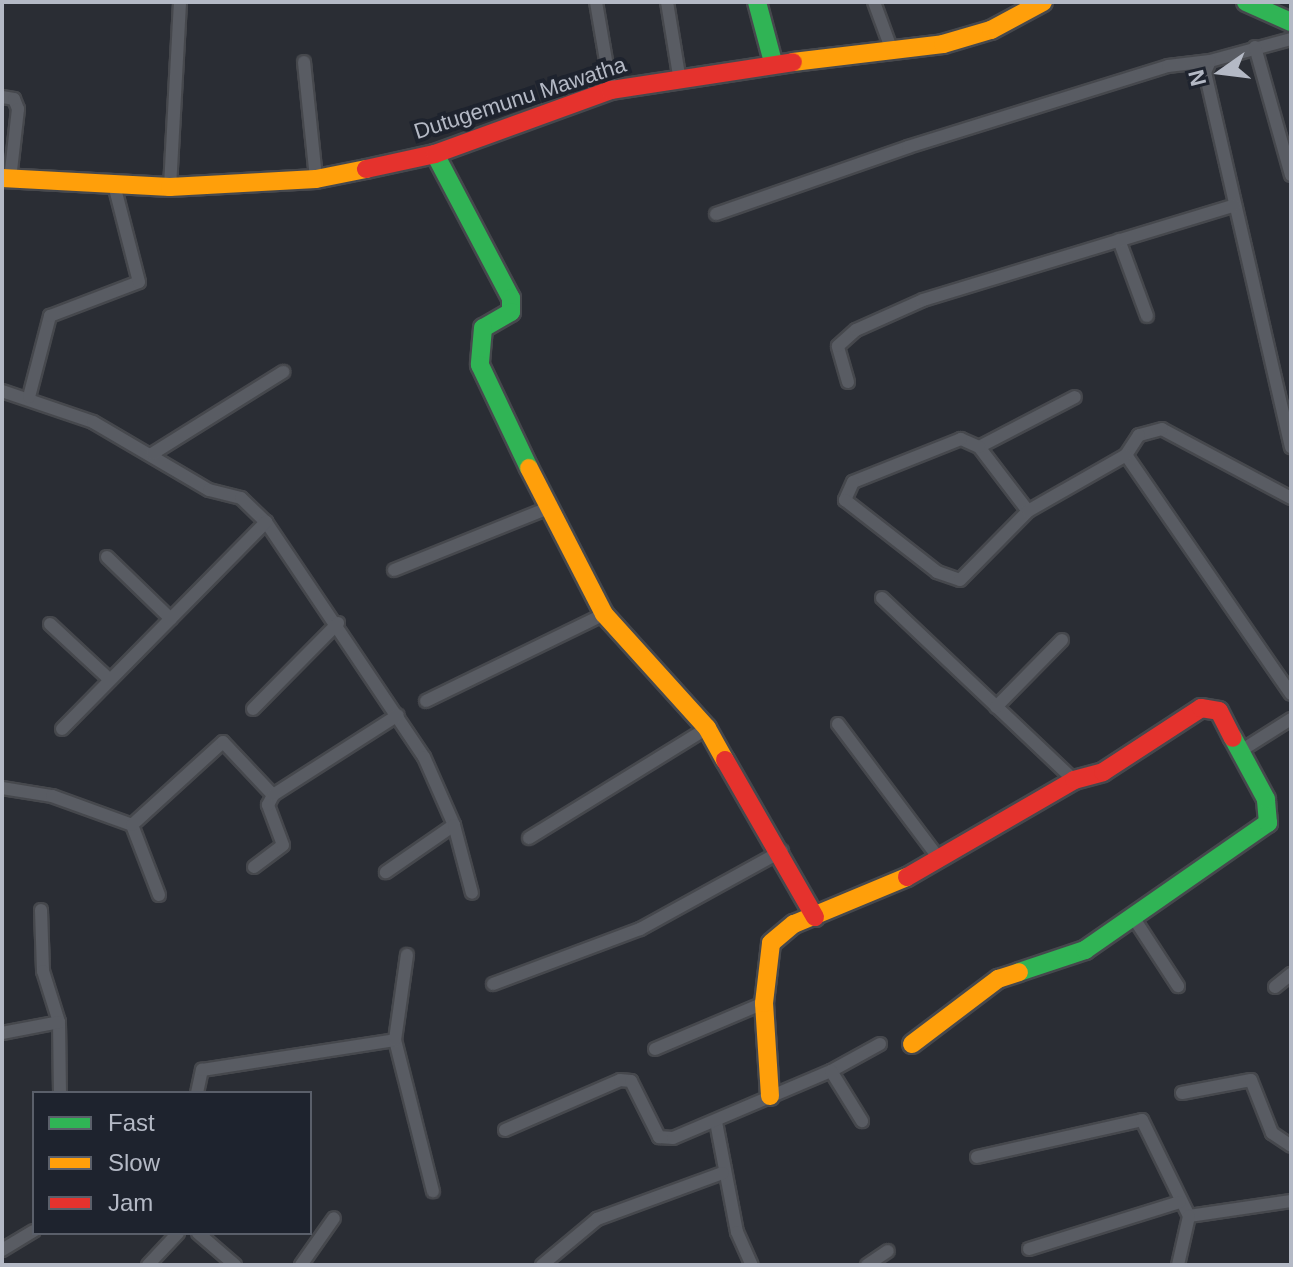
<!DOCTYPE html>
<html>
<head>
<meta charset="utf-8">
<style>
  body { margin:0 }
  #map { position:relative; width:1293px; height:1267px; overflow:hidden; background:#2a2d34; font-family:Arial,sans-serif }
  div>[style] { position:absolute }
  .roads { filter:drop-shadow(2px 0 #46484d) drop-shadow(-2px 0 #46484d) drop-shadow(0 2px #46484d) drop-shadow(0 -2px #46484d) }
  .street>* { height:12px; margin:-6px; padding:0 6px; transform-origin:6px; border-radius:6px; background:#595c63 }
  .fast>* { height:18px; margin:-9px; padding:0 9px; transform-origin:9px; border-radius:9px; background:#30b455 }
  .slow>* { height:18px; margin:-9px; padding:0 9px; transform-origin:9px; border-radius:9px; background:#ff9f0a }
  .jam>* { height:18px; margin:-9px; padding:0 9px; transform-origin:9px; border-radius:9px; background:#e5322d }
  span { translate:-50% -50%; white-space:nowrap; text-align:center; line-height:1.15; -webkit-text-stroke:8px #1e232e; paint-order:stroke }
  .street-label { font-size:22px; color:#b4b9c5 }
  .frame { position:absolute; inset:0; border:4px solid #b4b9c5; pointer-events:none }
  .legend { position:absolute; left:32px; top:1091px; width:280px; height:144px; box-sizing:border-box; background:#1e232e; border:2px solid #5a5f6a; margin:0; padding:10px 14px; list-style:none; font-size:24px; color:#b4b9c5 }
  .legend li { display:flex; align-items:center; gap:16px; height:40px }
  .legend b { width:40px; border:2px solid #5a5f6a }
  .north { position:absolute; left:1181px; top:32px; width:80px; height:80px; -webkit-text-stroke:6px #1e232e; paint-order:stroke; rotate:256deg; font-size:22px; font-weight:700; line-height:32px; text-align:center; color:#b4b9c5 }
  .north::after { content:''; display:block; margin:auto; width:28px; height:36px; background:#b4b9c5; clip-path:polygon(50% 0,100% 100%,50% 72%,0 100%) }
</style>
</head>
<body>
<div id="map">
  <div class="roads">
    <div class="street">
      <i style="left:596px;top:2px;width:89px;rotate:80.3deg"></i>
      <i style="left:667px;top:2px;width:74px;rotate:80.7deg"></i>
      <i style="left:874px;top:2px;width:52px;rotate:69.8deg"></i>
      <i style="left:1291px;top:39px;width:84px;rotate:164.8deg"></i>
      <i style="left:1210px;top:61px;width:12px;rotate:114deg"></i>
      <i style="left:1205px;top:72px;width:385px;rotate:77.1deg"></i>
      <i style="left:1255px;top:47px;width:133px;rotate:74.3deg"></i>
      <i style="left:304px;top:62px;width:118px;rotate:84.1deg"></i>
      <i style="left:2px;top:97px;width:12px;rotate:9deg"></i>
      <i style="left:14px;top:99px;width:11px;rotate:68deg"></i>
      <i style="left:18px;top:109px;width:70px;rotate:96.5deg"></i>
      <i style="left:170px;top:187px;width:185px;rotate:-86.9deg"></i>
      <i style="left:716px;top:214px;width:203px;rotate:-19.2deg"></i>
      <i style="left:908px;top:147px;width:272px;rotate:-17.3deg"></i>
      <i style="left:1168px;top:66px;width:42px;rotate:-6.8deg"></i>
      <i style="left:1119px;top:240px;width:81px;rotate:69.8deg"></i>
      <i style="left:848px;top:382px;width:37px;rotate:-106deg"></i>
      <i style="left:838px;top:346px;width:24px;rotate:-42deg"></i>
      <i style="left:856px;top:330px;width:73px;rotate:-24.1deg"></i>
      <i style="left:923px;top:300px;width:326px;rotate:-16.9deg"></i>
      <i style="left:2px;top:391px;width:96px;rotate:18.8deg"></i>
      <i style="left:93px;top:422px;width:134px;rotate:30.4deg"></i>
      <i style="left:209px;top:490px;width:33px;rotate:14deg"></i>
      <i style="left:241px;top:498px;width:35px;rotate:44deg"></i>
      <i style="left:266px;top:522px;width:283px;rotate:56.1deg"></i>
      <i style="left:424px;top:757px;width:74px;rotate:66.2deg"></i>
      <i style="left:454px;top:825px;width:83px;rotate:145.3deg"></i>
      <i style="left:29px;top:397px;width:84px;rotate:-75.5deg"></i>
      <i style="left:50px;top:316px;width:95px;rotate:-20.9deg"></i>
      <i style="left:139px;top:282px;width:104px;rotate:-104.4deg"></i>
      <i style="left:979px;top:447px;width:108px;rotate:-27.5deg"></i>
      <i style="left:152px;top:454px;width:155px;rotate:-32deg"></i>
      <i style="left:1291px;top:498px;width:146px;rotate:-151.9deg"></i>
      <i style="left:1162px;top:429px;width:24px;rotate:165deg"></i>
      <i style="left:1139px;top:435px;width:24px;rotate:123deg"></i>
      <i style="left:1126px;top:455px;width:290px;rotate:55.4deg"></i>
      <i style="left:1028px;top:511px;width:81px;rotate:-127.4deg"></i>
      <i style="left:979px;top:447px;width:20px;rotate:-156deg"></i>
      <i style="left:961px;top:439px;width:116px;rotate:158.3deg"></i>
      <i style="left:853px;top:482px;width:20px;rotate:114deg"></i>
      <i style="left:845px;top:500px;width:117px;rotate:38deg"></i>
      <i style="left:937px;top:572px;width:24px;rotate:19deg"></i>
      <i style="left:960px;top:580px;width:97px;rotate:-45.4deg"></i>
      <i style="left:1028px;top:511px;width:113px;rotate:-29.7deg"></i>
      <i style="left:107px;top:557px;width:89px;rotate:44.1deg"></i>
      <i style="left:394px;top:570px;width:166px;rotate:-21.9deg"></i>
      <i style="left:882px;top:598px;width:265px;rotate:43.5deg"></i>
      <i style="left:50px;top:624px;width:82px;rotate:43deg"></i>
      <i style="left:426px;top:701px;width:198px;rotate:-26deg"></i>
      <i style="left:996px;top:707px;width:94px;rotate:-45.4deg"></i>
      <i style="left:253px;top:709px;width:121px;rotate:-45.3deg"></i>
      <i style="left:838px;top:724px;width:166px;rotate:53.1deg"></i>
      <i style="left:62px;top:729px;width:291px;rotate:-45.4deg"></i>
      <i style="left:1242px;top:750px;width:58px;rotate:-32.3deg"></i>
      <i style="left:2px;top:788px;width:51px;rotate:9.1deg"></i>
      <i style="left:52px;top:796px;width:85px;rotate:19.9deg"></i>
      <i style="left:132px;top:825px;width:75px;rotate:68.9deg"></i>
      <i style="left:132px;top:825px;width:123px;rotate:-42.4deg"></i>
      <i style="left:223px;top:742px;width:73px;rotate:46.7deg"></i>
      <i style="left:454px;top:825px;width:70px;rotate:75.2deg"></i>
      <i style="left:529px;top:838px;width:209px;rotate:-31.7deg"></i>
      <i style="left:254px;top:867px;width:36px;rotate:-37deg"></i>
      <i style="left:283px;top:845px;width:43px;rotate:-110.6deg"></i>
      <i style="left:268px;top:805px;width:11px;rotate:-63deg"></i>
      <i style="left:273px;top:795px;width:148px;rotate:-32.6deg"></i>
      <i style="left:41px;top:910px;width:61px;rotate:88.1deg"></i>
      <i style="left:43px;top:971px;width:53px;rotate:72.6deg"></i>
      <i style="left:59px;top:1022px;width:71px;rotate:89.2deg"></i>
      <i style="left:1135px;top:920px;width:79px;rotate:56.9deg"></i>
      <i style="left:493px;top:984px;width:157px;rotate:-20.5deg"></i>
      <i style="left:640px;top:929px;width:162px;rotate:-28.8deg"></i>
      <i style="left:1275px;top:987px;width:21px;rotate:-39deg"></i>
      <i style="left:2px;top:1033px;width:58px;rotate:-10.9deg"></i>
      <i style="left:395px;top:1040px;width:156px;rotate:75.9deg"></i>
      <i style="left:655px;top:1049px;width:118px;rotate:-22.9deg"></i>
      <i style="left:831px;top:1071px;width:56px;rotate:-28.9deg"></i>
      <i style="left:197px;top:1093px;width:24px;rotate:-78deg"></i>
      <i style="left:202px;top:1070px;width:195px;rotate:-8.8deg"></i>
      <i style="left:395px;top:1040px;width:86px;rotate:-82deg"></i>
      <i style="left:1182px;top:1093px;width:70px;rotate:-10.7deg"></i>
      <i style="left:1251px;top:1080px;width:57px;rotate:68.4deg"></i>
      <i style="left:1272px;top:1133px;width:23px;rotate:34deg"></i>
      <i style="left:716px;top:1122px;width:112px;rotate:79.2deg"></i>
      <i style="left:737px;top:1232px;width:36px;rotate:66deg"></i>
      <i style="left:505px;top:1130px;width:125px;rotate:-23.5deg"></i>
      <i style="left:620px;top:1080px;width:11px;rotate:5deg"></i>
      <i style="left:631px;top:1081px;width:63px;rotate:63.4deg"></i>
      <i style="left:659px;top:1137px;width:14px;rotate:4deg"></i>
      <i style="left:673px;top:1138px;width:172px;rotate:-23deg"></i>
      <i style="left:831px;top:1071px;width:59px;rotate:58.2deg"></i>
      <i style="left:977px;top:1157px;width:169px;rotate:-12.6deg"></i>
      <i style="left:1142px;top:1120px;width:107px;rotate:63.9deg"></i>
      <i style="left:1189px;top:1216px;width:103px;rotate:-8.4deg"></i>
      <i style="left:198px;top:1233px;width:49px;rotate:40.9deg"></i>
      <i style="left:1029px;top:1249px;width:158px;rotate:-17.3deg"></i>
      <i style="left:2px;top:1250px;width:37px;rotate:-31deg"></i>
      <i style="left:148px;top:1265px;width:44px;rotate:-46.8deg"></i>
      <i style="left:301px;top:1265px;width:57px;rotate:-54.9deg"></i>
      <i style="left:542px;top:1265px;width:72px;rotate:-39.9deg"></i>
      <i style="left:597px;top:1219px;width:134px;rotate:-20.1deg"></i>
      <i style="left:867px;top:1265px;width:25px;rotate:-34deg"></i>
      <i style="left:1178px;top:1265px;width:50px;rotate:-77.3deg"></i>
    </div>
    <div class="fast">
      <i style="left:757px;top:2px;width:62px;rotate:75.1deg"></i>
      <i style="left:1246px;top:2px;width:49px;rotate:24deg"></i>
      <i style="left:435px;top:154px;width:163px;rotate:62.2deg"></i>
      <i style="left:511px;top:298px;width:14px;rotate:90deg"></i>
      <i style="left:511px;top:312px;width:32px;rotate:150deg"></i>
      <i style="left:483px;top:328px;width:37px;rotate:95deg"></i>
      <i style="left:480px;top:365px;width:114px;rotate:64.6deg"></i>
      <i style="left:1019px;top:972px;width:70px;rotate:-18.4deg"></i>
      <i style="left:1085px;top:950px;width:223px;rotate:-34.8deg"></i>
      <i style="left:1268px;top:823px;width:24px;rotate:-95deg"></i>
      <i style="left:1266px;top:799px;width:69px;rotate:-118.4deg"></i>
    </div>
    <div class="slow">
      <i style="left:793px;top:62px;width:151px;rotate:-6.8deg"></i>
      <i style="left:943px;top:44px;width:50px;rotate:-16.3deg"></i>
      <i style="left:991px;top:30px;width:59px;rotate:-28.3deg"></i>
      <i style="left:2px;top:178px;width:168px;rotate:3.1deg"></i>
      <i style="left:170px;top:187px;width:146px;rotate:-3.1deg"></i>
      <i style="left:316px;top:179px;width:51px;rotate:-11.3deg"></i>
      <i style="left:529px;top:468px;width:164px;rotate:62.8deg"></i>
      <i style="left:604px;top:614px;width:154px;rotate:47.9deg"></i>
      <i style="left:707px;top:728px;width:37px;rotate:61deg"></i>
      <i style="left:912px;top:1044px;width:108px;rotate:-37.1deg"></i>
      <i style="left:998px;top:979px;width:22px;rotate:-18deg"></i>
      <i style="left:770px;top:1096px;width:93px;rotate:-93.7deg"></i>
      <i style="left:764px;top:1003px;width:60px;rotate:-83.3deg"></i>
      <i style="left:771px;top:943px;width:30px;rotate:-40deg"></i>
      <i style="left:794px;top:924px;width:122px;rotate:-22.6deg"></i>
    </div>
    <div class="jam">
      <i style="left:366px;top:169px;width:71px;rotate:-12.3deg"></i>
      <i style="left:435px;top:154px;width:187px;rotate:-20deg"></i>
      <i style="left:611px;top:90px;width:184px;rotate:-8.7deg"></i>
      <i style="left:725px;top:760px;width:181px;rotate:60.2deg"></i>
      <i style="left:907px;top:877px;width:193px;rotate:-30.1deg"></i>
      <i style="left:1074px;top:780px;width:30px;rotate:-15deg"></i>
      <i style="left:1103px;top:772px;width:117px;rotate:-33.1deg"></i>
      <i style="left:1201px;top:708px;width:18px;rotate:9deg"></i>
      <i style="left:1219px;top:711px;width:30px;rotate:63deg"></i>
    </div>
  </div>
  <div class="street-label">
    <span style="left:520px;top:98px;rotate:-18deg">Dutugemunu Mawatha</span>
  </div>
  <div class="frame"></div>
  <ul class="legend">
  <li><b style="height:10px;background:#30b455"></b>Fast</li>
  <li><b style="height:10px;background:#ff9f0a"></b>Slow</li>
  <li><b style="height:10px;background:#e5322d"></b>Jam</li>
  </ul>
  <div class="north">N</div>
</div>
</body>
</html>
